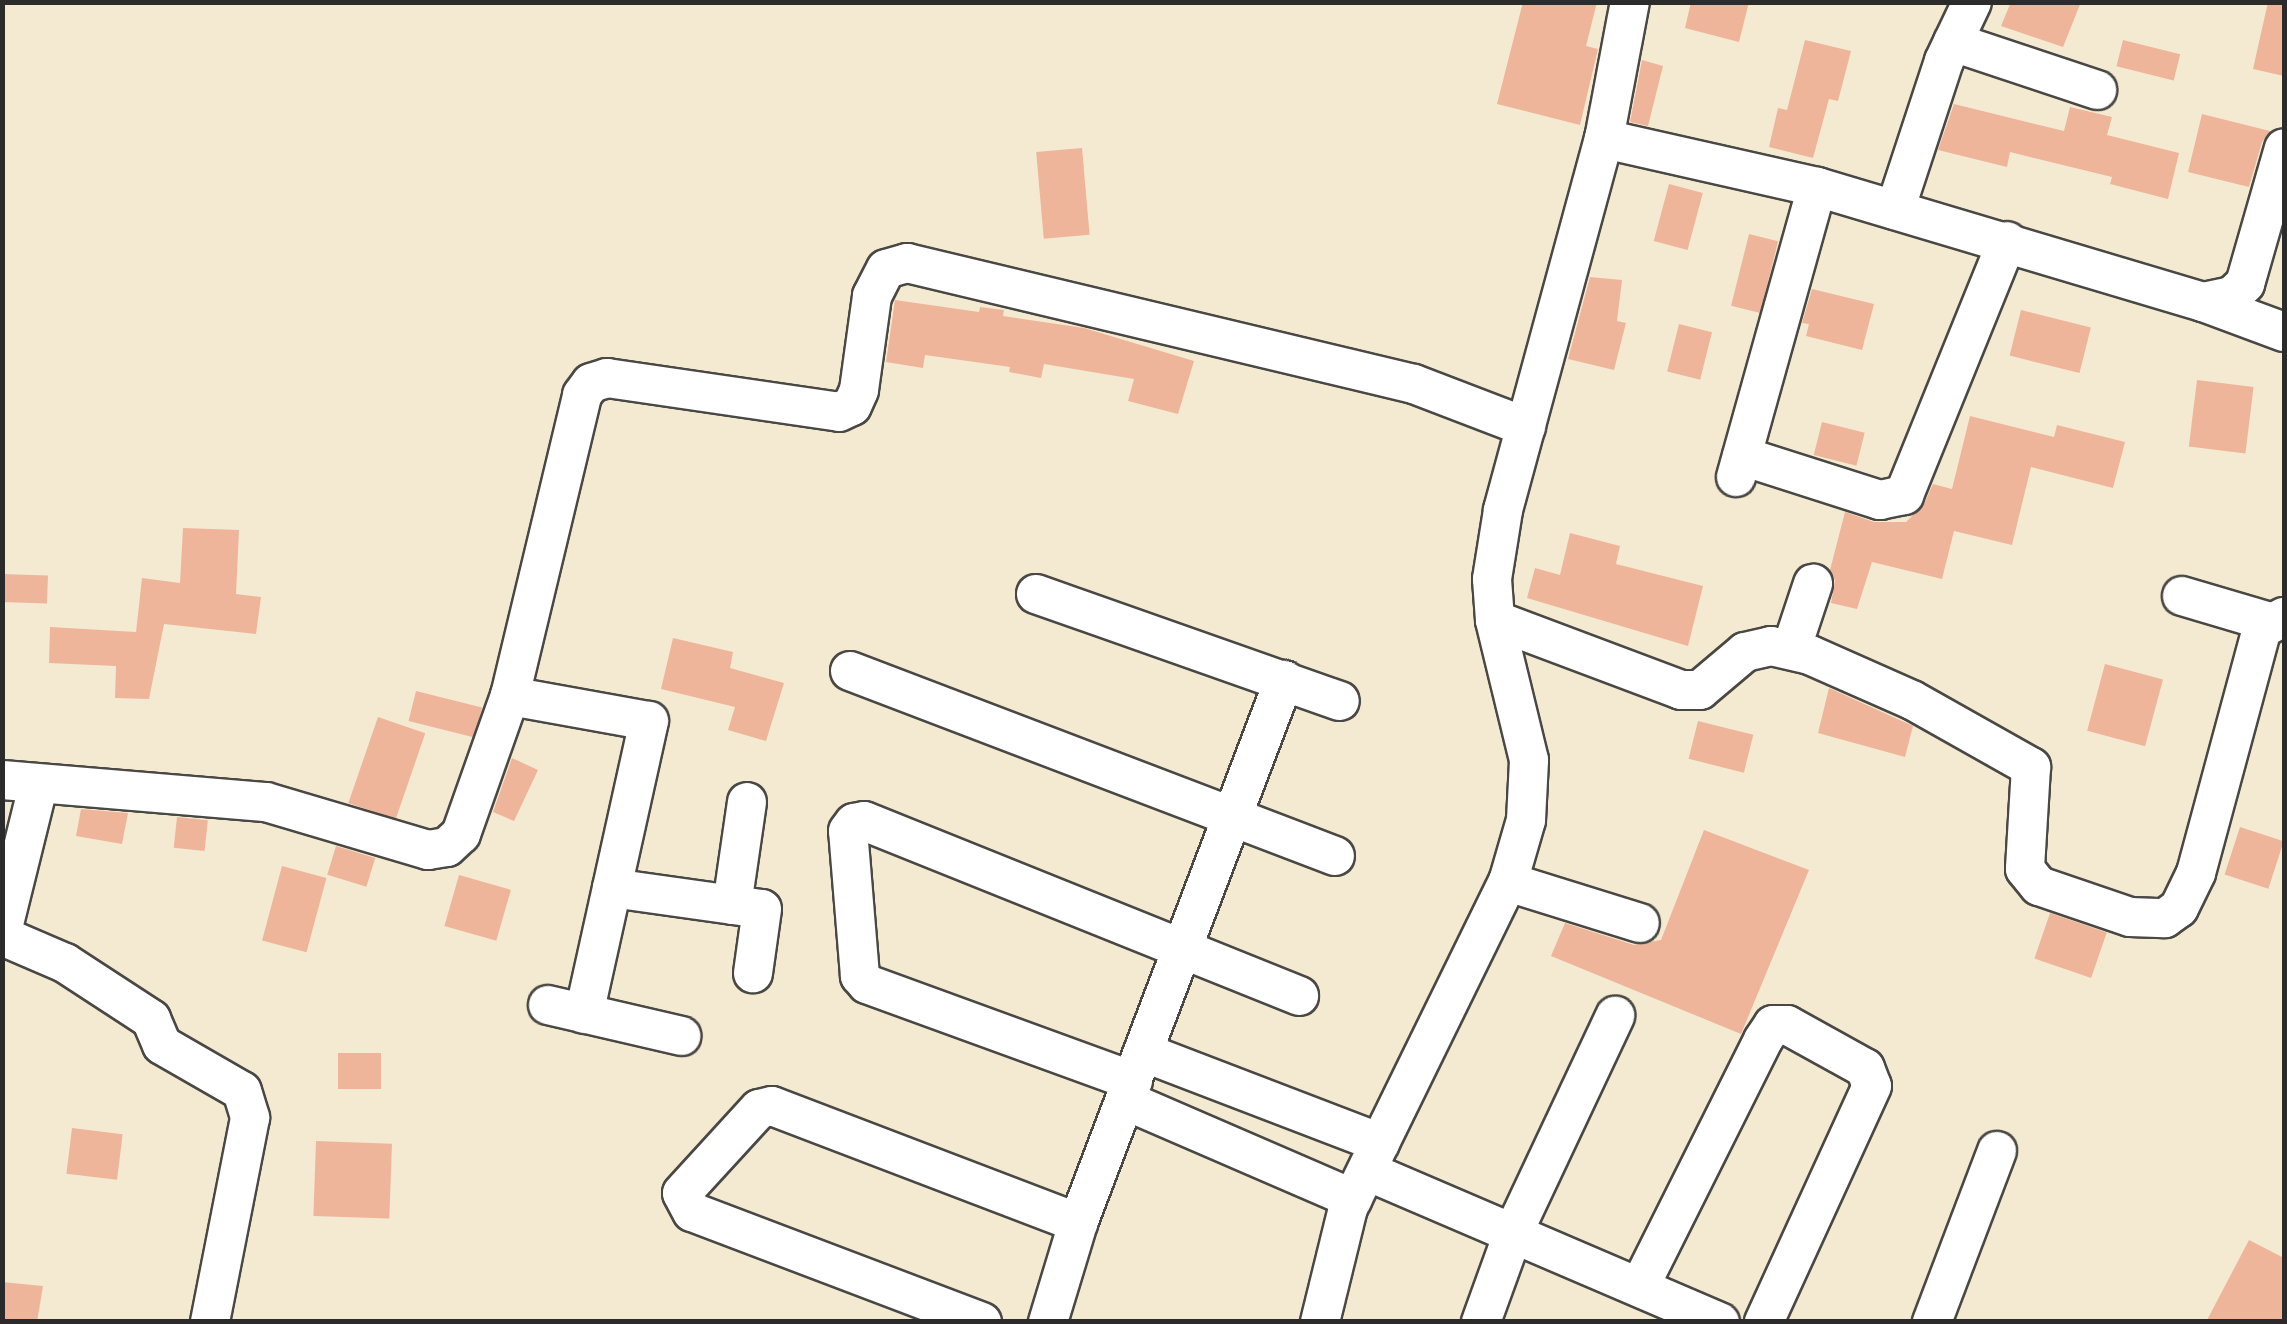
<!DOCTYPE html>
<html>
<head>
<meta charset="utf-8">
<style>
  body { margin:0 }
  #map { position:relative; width:2287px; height:1324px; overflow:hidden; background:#f4ead2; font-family:"Gentium Book Plus",serif }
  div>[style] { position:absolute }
  .building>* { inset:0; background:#eeb59b; transform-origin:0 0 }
  .roads { filter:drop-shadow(2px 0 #494844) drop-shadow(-2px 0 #494844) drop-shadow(0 2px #494844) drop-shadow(0 -2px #494844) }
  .minor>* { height:38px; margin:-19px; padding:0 19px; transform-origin:19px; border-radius:19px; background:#fff }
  span { translate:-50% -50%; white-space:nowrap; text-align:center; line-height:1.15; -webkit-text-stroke:8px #fcf5e5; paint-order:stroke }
  .frame { position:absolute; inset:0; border:5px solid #2b2b2b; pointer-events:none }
</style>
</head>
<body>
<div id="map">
  <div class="building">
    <i style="clip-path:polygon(1523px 2px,1597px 2px,1586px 46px,1598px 49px,1580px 125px,1497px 104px)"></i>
    <i style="clip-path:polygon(1691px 2px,1749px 2px,1739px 42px,1685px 28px)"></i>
    <i style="clip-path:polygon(2011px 2px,2081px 2px,2063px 47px,2001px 26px)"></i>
    <i style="clip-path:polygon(2268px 2px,2284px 2px,2284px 76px,2253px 69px)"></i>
    <i style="clip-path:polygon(1805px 40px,1851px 51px,1838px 101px,1829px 99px,1813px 158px,1769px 147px,1778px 108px,1787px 110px)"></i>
    <i style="left:2123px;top:40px;width:59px;height:27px;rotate:14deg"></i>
    <i style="clip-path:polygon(1642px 60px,1663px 66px,1648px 126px,1630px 122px)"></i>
    <i style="clip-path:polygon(1954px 104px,2064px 131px,2070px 107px,2112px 117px,2107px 135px,2179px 153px,2168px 199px,2110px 184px,2112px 177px,2010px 152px,2007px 167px,1938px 150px)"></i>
    <i style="clip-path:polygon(2202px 114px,2270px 131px,2262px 142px,2249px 187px,2188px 172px)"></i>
    <i style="left:1082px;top:148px;width:87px;height:46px;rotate:85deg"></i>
    <i style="left:1669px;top:184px;width:35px;height:59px;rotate:15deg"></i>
    <i style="left:1749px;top:234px;width:30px;height:74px;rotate:14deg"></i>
    <i style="clip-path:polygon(1590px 277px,1622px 280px,1617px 321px,1626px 323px,1614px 370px,1568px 359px)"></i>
    <i style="clip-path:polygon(1812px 289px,1874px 304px,1862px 350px,1806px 336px,1809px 324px,1802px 323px)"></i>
    <i style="clip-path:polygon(895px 300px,979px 312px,980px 307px,1004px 310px,1003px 316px,1084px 328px,1194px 361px,1178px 414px,1128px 401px,1134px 379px,1044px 364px,1041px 378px,1009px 372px,1010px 367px,925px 355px,923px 368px,886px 362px)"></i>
    <i style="left:2021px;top:310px;width:72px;height:47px;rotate:14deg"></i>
    <i style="left:1679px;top:324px;width:34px;height:49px;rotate:14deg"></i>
    <i style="left:2197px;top:380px;width:57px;height:67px;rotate:7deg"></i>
    <i style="clip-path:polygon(1970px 416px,2054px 437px,2057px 425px,2125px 442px,2113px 488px,2031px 467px,2012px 545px,1954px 531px,1942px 579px,1872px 562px,1857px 609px,1831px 603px,1835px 580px,1830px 570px,1845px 512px,1874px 522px,1906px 522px,1924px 504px,1933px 484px,1952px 489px)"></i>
    <i style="left:1822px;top:422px;width:44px;height:34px;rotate:14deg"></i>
    <i style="clip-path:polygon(183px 528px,239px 530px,236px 594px,261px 597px,256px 634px,164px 624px,149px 699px,115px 698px,116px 666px,49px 663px,50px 627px,136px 632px,142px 578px,180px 583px)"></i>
    <i style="clip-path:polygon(1570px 533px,1620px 546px,1616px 564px,1703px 586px,1688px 646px,1527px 598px,1535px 568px,1560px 575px)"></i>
    <i style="left:2px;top:574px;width:46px;height:28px;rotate:2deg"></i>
    <i style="clip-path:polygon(673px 638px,733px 652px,730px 668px,784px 683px,766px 741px,728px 730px,735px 707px,661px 689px)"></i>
    <i style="left:2105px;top:664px;width:60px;height:69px;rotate:15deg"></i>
    <i style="clip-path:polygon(1829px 688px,1913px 726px,1905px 757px,1818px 733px)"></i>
    <i style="left:416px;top:691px;width:68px;height:31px;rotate:14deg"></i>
    <i style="left:378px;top:717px;width:50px;height:91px;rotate:19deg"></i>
    <i style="left:1698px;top:721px;width:57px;height:39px;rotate:14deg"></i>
    <i style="clip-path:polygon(512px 758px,538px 770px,514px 821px,493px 812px)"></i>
    <i style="clip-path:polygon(81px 809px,128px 813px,122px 844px,76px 836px)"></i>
    <i style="left:177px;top:817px;width:31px;height:31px;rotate:6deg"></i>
    <i style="left:2240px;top:827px;width:46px;height:50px;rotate:18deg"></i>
    <i style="clip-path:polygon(1704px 830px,1809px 870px,1741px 1034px,1551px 956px,1565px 923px,1634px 945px,1661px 940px)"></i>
    <i style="left:336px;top:846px;width:41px;height:30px;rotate:17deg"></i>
    <i style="left:282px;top:866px;width:46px;height:77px;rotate:15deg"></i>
    <i style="left:459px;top:875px;width:54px;height:53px;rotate:16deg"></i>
    <i style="left:2050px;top:913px;width:60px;height:48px;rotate:19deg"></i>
    <i style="left:338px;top:1053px;width:43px;height:36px"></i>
    <i style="left:72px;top:1128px;width:51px;height:46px;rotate:7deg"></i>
    <i style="left:316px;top:1141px;width:76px;height:75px;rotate:2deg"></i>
    <i style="clip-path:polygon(2249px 1240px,2284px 1258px,2284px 1322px,2206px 1322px)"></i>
    <i style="clip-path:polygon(2px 1282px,43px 1286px,37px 1322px,2px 1322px)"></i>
  </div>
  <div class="roads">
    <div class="minor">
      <i style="left:1953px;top:42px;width:152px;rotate:18.4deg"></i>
      <i style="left:1604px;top:139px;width:218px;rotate:12.7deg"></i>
      <i style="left:1817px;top:187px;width:403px;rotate:16.6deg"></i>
      <i style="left:2203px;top:302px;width:86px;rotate:20.3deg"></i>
      <i style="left:1895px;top:210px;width:157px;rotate:-71.8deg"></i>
      <i style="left:1944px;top:61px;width:65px;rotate:-64.6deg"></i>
      <i style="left:2203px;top:302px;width:30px;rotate:-12deg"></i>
      <i style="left:2232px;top:296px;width:18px;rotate:-43deg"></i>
      <i style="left:2245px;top:284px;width:141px;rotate:-74deg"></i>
      <i style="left:1742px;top:456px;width:145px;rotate:17.7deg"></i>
      <i style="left:1880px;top:500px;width:25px;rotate:-12deg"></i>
      <i style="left:1904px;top:495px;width:274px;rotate:-67.9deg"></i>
      <i style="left:1736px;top:477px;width:301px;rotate:-74.4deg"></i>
      <i style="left:1036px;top:594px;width:322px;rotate:19.4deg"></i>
      <i style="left:2182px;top:596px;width:92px;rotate:16.5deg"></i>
      <i style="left:1495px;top:620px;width:199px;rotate:20.6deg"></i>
      <i style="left:1681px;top:690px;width:19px"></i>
      <i style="left:1700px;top:690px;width:59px;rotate:-40.2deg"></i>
      <i style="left:1745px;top:652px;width:27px;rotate:-13deg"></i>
      <i style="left:1771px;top:646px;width:40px;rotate:13deg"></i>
      <i style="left:1810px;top:655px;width:111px;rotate:23.8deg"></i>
      <i style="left:1912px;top:700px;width:137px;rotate:29.4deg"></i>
      <i style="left:2031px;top:767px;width:102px;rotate:93.4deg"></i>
      <i style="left:2025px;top:869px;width:22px;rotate:51deg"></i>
      <i style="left:2039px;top:886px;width:96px;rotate:18.8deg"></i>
      <i style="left:2130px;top:917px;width:35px;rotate:2deg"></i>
      <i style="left:2165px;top:918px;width:17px;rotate:-36deg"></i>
      <i style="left:2179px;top:908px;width:39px;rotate:-64deg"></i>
      <i style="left:2196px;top:873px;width:253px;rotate:-74.9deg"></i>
      <i style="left:2262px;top:629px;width:25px;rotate:-29deg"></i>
      <i style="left:1791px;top:650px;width:70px;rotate:-71.6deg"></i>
      <i style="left:850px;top:671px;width:519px;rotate:20.88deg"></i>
      <i style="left:510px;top:696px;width:141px;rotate:10.2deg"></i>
      <i style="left:649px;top:721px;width:300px;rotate:102.5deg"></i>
      <i style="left:2px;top:780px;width:265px;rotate:4.8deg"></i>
      <i style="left:266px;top:802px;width:169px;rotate:16.5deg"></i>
      <i style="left:428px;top:850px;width:19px;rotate:-9deg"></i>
      <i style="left:447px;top:847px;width:19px;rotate:-43deg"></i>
      <i style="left:461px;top:834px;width:146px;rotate:-70.5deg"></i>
      <i style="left:510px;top:696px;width:309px;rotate:-76.5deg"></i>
      <i style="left:582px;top:395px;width:15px;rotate:-53deg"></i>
      <i style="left:591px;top:383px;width:17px;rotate:-17deg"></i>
      <i style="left:607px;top:378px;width:234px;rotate:8.3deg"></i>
      <i style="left:839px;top:412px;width:14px;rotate:-25deg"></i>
      <i style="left:852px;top:406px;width:17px;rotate:-66deg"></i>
      <i style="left:859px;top:390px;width:95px;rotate:-82.1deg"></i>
      <i style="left:872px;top:296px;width:30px;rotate:-63deg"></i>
      <i style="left:886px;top:269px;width:22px;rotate:-16deg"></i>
      <i style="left:907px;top:263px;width:521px;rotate:13.42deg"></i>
      <i style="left:1414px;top:384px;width:120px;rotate:21deg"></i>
      <i style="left:1508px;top:882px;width:138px;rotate:17.3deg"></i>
      <i style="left:612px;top:888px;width:151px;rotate:8deg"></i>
      <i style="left:762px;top:909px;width:65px;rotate:98deg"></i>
      <i style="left:732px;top:905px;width:104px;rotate:-81.7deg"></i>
      <i style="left:2px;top:932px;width:150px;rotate:-76.1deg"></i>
      <i style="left:2px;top:936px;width:69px;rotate:23.2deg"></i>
      <i style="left:65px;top:963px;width:103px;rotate:33.1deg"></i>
      <i style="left:151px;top:1019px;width:28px;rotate:67deg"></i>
      <i style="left:162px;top:1045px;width:92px;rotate:29.9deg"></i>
      <i style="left:242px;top:1091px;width:28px;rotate:73deg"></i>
      <i style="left:250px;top:1118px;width:208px;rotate:101.1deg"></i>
      <i style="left:548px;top:1005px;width:137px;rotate:13.1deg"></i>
      <i style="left:1143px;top:1052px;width:254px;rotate:21deg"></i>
      <i style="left:1133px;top:1081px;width:283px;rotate:-160deg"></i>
      <i style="left:867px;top:984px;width:11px;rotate:-131deg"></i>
      <i style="left:860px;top:976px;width:145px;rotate:-94.7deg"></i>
      <i style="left:848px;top:831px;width:10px;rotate:-53deg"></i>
      <i style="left:854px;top:823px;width:10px;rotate:-11deg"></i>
      <i style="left:864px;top:821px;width:469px;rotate:21.9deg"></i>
      <i style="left:1127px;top:1101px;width:246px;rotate:23.4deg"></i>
      <i style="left:1367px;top:1171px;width:384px;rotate:23.2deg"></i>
      <i style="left:1640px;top:1286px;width:275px;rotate:-63.4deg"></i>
      <i style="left:1763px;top:1040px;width:18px;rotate:-56deg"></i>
      <i style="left:1773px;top:1025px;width:14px"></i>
      <i style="left:1787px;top:1025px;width:89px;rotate:28.9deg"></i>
      <i style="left:1865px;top:1068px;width:19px;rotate:69deg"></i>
      <i style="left:1872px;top:1086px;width:260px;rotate:114.6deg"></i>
      <i style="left:982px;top:1322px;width:310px;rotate:-159.2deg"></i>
      <i style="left:692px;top:1212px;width:21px;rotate:-118deg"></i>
      <i style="left:682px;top:1193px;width:114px;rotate:-47.5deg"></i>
      <i style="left:759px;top:1109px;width:13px;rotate:-13deg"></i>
      <i style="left:772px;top:1106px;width:328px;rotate:20.9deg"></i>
      <i style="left:1048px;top:1322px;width:103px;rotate:-73.1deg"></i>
      <i style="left:1078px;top:1223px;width:581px;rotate:-69.22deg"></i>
      <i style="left:1320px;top:1322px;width:117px;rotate:-76.2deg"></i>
      <i style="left:1348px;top:1208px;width:363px;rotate:-63.9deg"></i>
      <i style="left:1508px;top:882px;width:65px;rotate:-73.8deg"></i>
      <i style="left:1526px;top:820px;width:60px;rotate:-87.1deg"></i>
      <i style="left:1529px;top:760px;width:144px;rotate:-103.7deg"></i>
      <i style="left:1495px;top:620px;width:41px;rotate:-94.2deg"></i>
      <i style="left:1492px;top:579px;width:70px;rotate:-80.9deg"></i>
      <i style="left:1503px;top:510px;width:385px;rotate:-74.8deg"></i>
      <i style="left:1604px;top:139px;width:139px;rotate:-79.3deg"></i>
      <i style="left:1481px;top:1322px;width:97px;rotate:-70.1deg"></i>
      <i style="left:1514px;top:1231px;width:238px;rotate:-64.8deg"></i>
      <i style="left:1932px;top:1322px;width:183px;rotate:-69.2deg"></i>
    </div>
  </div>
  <div class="frame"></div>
</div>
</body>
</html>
